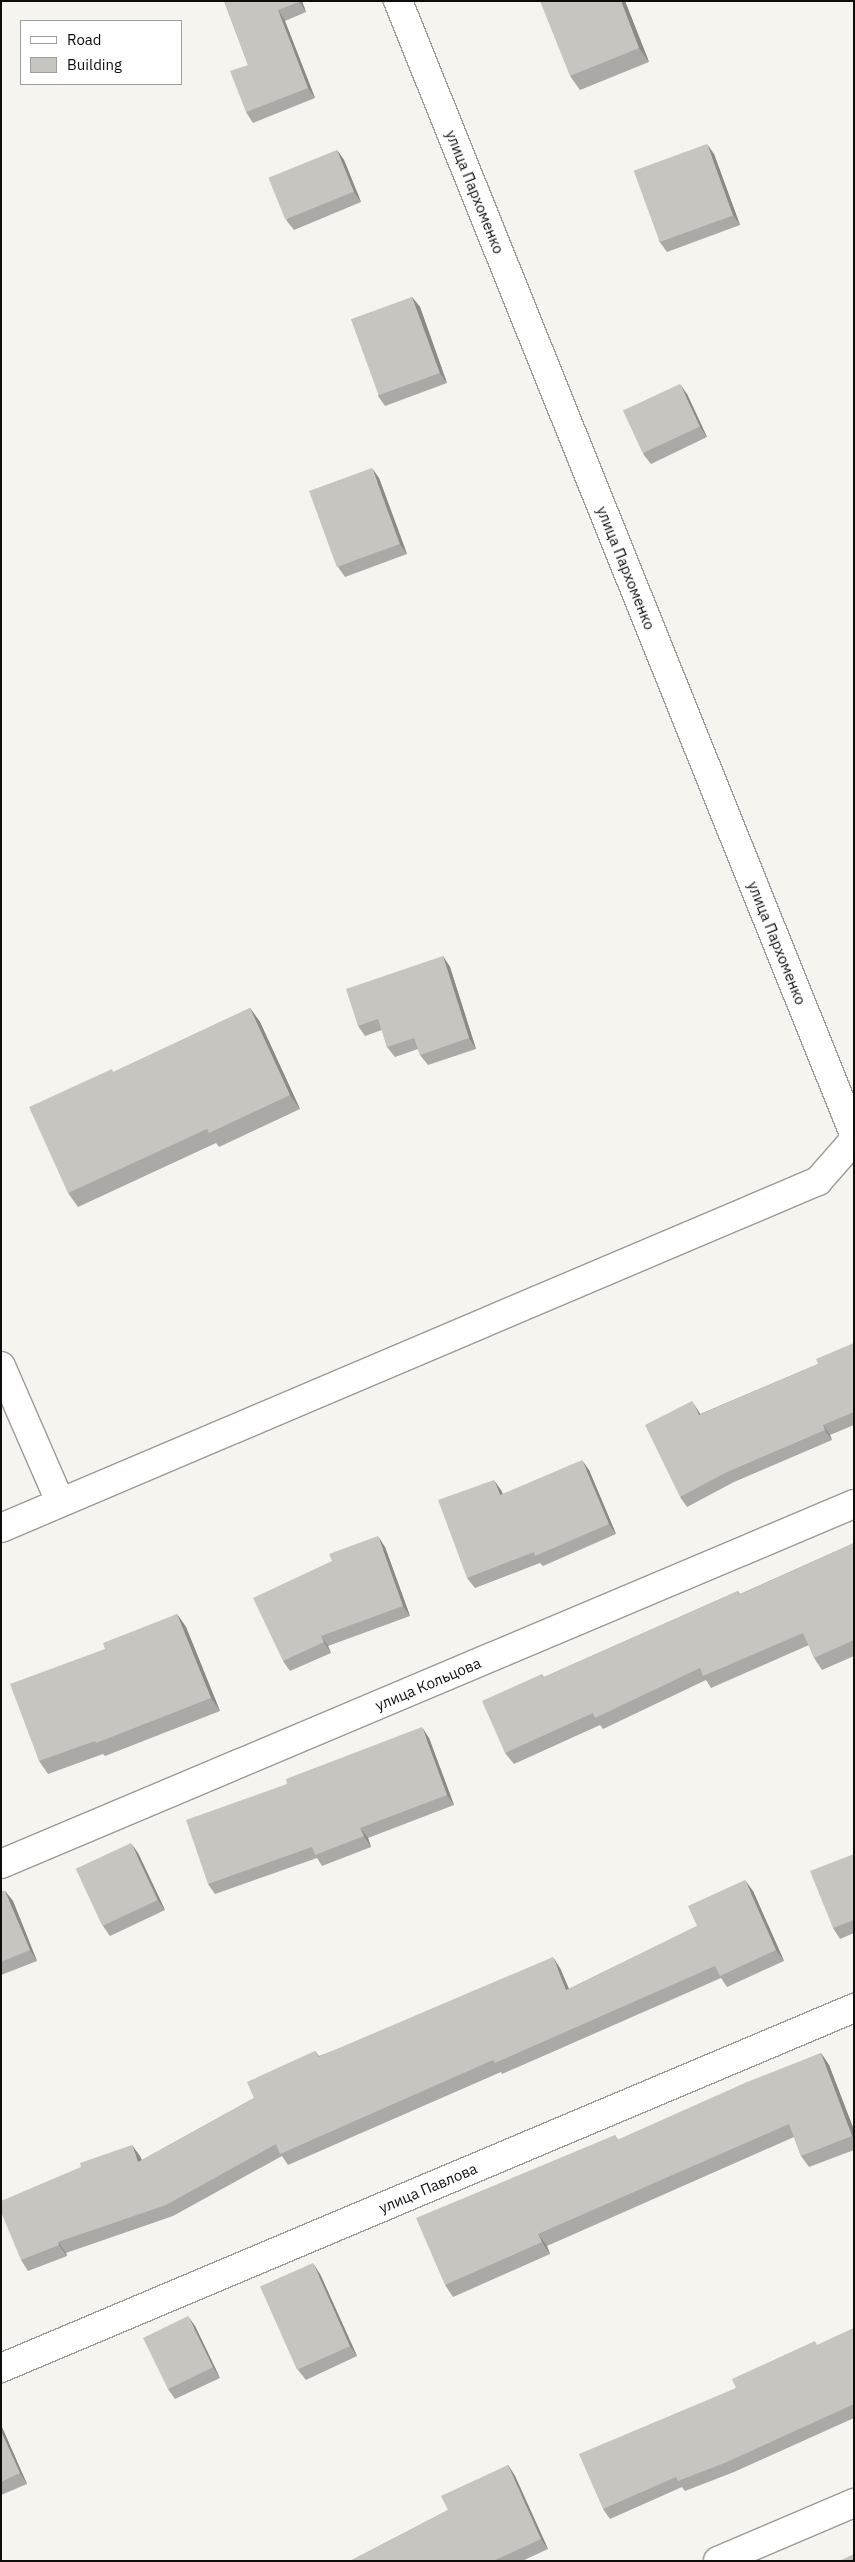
<!DOCTYPE html>
<html>
<head>
<meta charset="utf-8">
<style>
  body { margin:0 }
  #map { position:relative; width:855px; height:2562px; overflow:hidden; background:#f6f4ef; font-family:"IBM Plex Sans",sans-serif }
  div>[style] { position:absolute }
  .roads { filter:drop-shadow(1px 0 #9c9a94) drop-shadow(-1px 0 #9c9a94) drop-shadow(0 1px #9c9a94) drop-shadow(0 -1px #9c9a94) }
  .street>* { height:28px; margin:-14px; padding:0 14px; transform-origin:14px; border-radius:14px; background:#fff }
  .wall>* { inset:0; background:#aba9a5 }
  .shaded-wall>* { inset:0; background:#8b8a86 }
  .building>* { inset:0; background:#c7c5c0; transform-origin:0 0 }
  span { translate:-50% -50%; white-space:nowrap; text-align:center; line-height:1.15; -webkit-text-stroke:4.5px #fff; paint-order:stroke }
  .street-label { font-size:15px; color:#0e0d0c }
  .frame { position:absolute; inset:0; border:2px solid #0e0d0c; pointer-events:none }
  .legend { position:absolute; left:20px; top:20px; width:162px; height:65px; box-sizing:border-box; background:#fff; border:1px solid #9f9e9e; margin:0; padding:6px 9px; list-style:none; font-size:15px; color:#0e0d0c }
  .legend li { display:flex; align-items:center; gap:10px; height:25px }
  .legend b { width:25px; border:1px solid #9f9e9e }
</style>
</head>
<body>
<div id="map">
  <div class="roads">
    <div class="street">
      <i style="left:398px;top:1px;width:1221px;rotate:68.08deg"></i>
      <i style="left:1px;top:1366px;width:148px;rotate:66.5deg"></i>
      <i style="left:1px;top:1528px;width:888px;rotate:-23.01deg"></i>
      <i style="left:818px;top:1181px;width:55px;rotate:-48.7deg"></i>
      <i style="left:1px;top:1864px;width:926px;rotate:-22.88deg"></i>
      <i style="left:1px;top:2368px;width:926px;rotate:-22.88deg"></i>
      <i style="left:718px;top:2561px;width:148px;rotate:-23.1deg"></i>
    </div>
  </div>
  <div class="wall">
    <i style="clip-path:polygon(224px 1px,302px 1px,306px 12px,285px 21px,315px 98px,253px 123px,246px 112px,248px 65px)"></i>
    <i style="clip-path:polygon(625px 1px,649px 62px,580px 90px,570px 76px)"></i>
    <i style="clip-path:polygon(337px 150px,344px 160px,361px 202px,294px 230px,286px 220px)"></i>
    <i style="clip-path:polygon(714px 154px,740px 225px,667px 252px,659px 241px)"></i>
    <i style="clip-path:polygon(412px 297px,420px 307px,447px 383px,385px 406px,378px 396px)"></i>
    <i style="clip-path:polygon(687px 394px,707px 437px,651px 464px,643px 454px)"></i>
    <i style="clip-path:polygon(379px 478px,407px 554px,345px 577px,338px 567px)"></i>
    <i style="clip-path:polygon(443px 956px,450px 967px,476px 1049px,428px 1065px,420px 1055px,418px 1049px,395px 1057px,387px 1047px,382px 1030px,365px 1036px,358px 1026px)"></i>
    <i style="clip-path:polygon(250px 1008px,260px 1022px,300px 1109px,219px 1147px,216px 1143px,78px 1207px,68px 1193px,114px 1072px)"></i>
    <i style="clip-path:polygon(854px 1343px,854px 1425px,830px 1435px,832px 1440px,734px 1482px,687px 1507px,680px 1497px,699px 1412px,700px 1414px,818px 1364px)"></i>
    <i style="clip-path:polygon(589px 1470px,616px 1534px,543px 1566px,540px 1563px,475px 1588px,467px 1578px,501px 1490px,503px 1494px)"></i>
    <i style="clip-path:polygon(854px 1543px,854px 1656px,822px 1670px,814px 1658px,809px 1645px,711px 1688px,706px 1680px,603px 1729px,600px 1725px,514px 1764px,505px 1753px,542px 1674px,544px 1677px,738px 1591px,740px 1594px)"></i>
    <i style="clip-path:polygon(385px 1547px,410px 1616px,328px 1646px,331px 1653px,290px 1671px,283px 1661px)"></i>
    <i style="clip-path:polygon(177px 1614px,186px 1627px,220px 1711px,105px 1756px,103px 1754px,48px 1774px,39px 1761px,105px 1649px)"></i>
    <i style="clip-path:polygon(429px 1738px,454px 1805px,368px 1838px,371px 1847px,322px 1866px,317px 1858px,215px 1894px,208px 1884px)"></i>
    <i style="clip-path:polygon(138px 1853px,165px 1910px,110px 1936px,103px 1926px)"></i>
    <i style="clip-path:polygon(854px 1854px,854px 1933px,840px 1939px,833px 1928px)"></i>
    <i style="clip-path:polygon(5px 1891px,13px 1901px,37px 1961px,1px 1975px,1px 1892px)"></i>
    <i style="clip-path:polygon(753px 1891px,784px 1961px,727px 1987px,721px 1978px,502px 2074px,501px 2072px,288px 2165px,282px 2156px,173px 2216px,66px 2253px,67px 2256px,28px 2271px,21px 2260px,81px 2167px,140px 2156px,142px 2160px,254px 2098px,315px 2051px,319px 2056px,560px 1968px,569px 1989px,697px 1926px)"></i>
    <i style="clip-path:polygon(821px 2053px,829px 2065px,854px 2130px,854px 2150px,809px 2167px,801px 2156px,794px 2137px,547px 2246px,550px 2254px,453px 2297px,445px 2285px,615px 2135px,618px 2140px)"></i>
    <i style="clip-path:polygon(320px 2274px,357px 2356px,306px 2380px,298px 2370px)"></i>
    <i style="clip-path:polygon(195px 2326px,220px 2378px,175px 2399px,168px 2389px)"></i>
    <i style="clip-path:polygon(854px 2328px,854px 2418px,734px 2472px,685px 2491px,682px 2487px,610px 2519px,603px 2509px,736px 2388px,818px 2345px)"></i>
    <i style="clip-path:polygon(1px 2425px,27px 2484px,1px 2495px)"></i>
    <i style="clip-path:polygon(508px 2465px,515px 2476px,548px 2549px,522px 2561px,350px 2561px,448px 2510px)"></i>
  </div>
  <div class="shaded-wall">
    <i style="clip-path:polygon(299px 1px,302px 1px,306px 12px)"></i>
    <i style="clip-path:polygon(621px 1px,625px 1px,649px 62px,639px 48px)"></i>
    <i style="clip-path:polygon(278px 10px,285px 21px,315px 98px,308px 88px)"></i>
    <i style="clip-path:polygon(707px 144px,714px 154px,740px 225px,733px 215px)"></i>
    <i style="clip-path:polygon(337px 150px,344px 160px,361px 202px,354px 192px)"></i>
    <i style="clip-path:polygon(412px 297px,420px 307px,447px 383px,440px 373px)"></i>
    <i style="clip-path:polygon(680px 384px,687px 394px,707px 437px,700px 427px)"></i>
    <i style="clip-path:polygon(372px 468px,379px 478px,407px 554px,400px 544px)"></i>
    <i style="clip-path:polygon(443px 956px,450px 967px,476px 1049px,469px 1038px)"></i>
    <i style="clip-path:polygon(250px 1008px,260px 1022px,300px 1109px,290px 1095px)"></i>
    <i style="clip-path:polygon(692px 1401px,699px 1412px,706px 1425px,699px 1415px)"></i>
    <i style="clip-path:polygon(823px 1425px,830px 1435px,832px 1440px,825px 1430px)"></i>
    <i style="clip-path:polygon(582px 1460px,589px 1470px,616px 1534px,609px 1524px)"></i>
    <i style="clip-path:polygon(494px 1480px,501px 1490px,507px 1506px,500px 1495px)"></i>
    <i style="clip-path:polygon(378px 1536px,385px 1547px,410px 1616px,403px 1606px)"></i>
    <i style="clip-path:polygon(177px 1614px,186px 1627px,220px 1711px,211px 1698px)"></i>
    <i style="clip-path:polygon(321px 1636px,328px 1646px,331px 1653px,324px 1642px)"></i>
    <i style="clip-path:polygon(422px 1727px,429px 1738px,454px 1805px,447px 1795px)"></i>
    <i style="clip-path:polygon(360px 1828px,368px 1838px,371px 1847px,364px 1836px)"></i>
    <i style="clip-path:polygon(131px 1843px,138px 1853px,165px 1910px,158px 1900px)"></i>
    <i style="clip-path:polygon(745px 1880px,753px 1891px,784px 1961px,776px 1950px)"></i>
    <i style="clip-path:polygon(5px 1891px,13px 1901px,37px 1961px,30px 1950px)"></i>
    <i style="clip-path:polygon(553px 1957px,560px 1968px,574px 2001px,566px 1990px)"></i>
    <i style="clip-path:polygon(821px 2053px,829px 2065px,854px 2130px,854px 2138px,852px 2136px)"></i>
    <i style="clip-path:polygon(132px 2145px,140px 2156px,146px 2173px,138px 2162px)"></i>
    <i style="clip-path:polygon(538px 2234px,547px 2246px,550px 2254px,542px 2242px)"></i>
    <i style="clip-path:polygon(58px 2242px,66px 2253px,67px 2256px,59px 2245px)"></i>
    <i style="clip-path:polygon(313px 2263px,320px 2274px,357px 2356px,350px 2346px)"></i>
    <i style="clip-path:polygon(188px 2316px,195px 2326px,220px 2378px,213px 2367px)"></i>
    <i style="clip-path:polygon(1px 2425px,27px 2484px,20px 2473px,1px 2431px)"></i>
    <i style="clip-path:polygon(508px 2465px,515px 2476px,548px 2549px,541px 2539px)"></i>
  </div>
  <div class="building">
    <i style="clip-path:polygon(224px 1px,299px 1px,299px 2px,278px 10px,308px 88px,246px 112px,230px 71px,248px 65px)"></i>
    <i style="clip-path:polygon(540px 1px,621px 1px,639px 48px,570px 76px)"></i>
    <i style="left:707px;top:144px;width:76px;height:78px;rotate:70deg"></i>
    <i style="left:337px;top:150px;width:45px;height:74px;rotate:68deg"></i>
    <i style="left:412px;top:297px;width:81px;height:65px;rotate:70deg"></i>
    <i style="left:680px;top:384px;width:47px;height:63px;rotate:65deg"></i>
    <i style="left:372px;top:468px;width:81px;height:67px;rotate:70deg"></i>
    <i style="clip-path:polygon(443px 956px,469px 1038px,420px 1055px,414px 1038px,387px 1047px,378px 1019px,358px 1026px,346px 989px)"></i>
    <i style="clip-path:polygon(250px 1008px,290px 1095px,209px 1133px,207px 1129px,68px 1193px,29px 1107px,112px 1069px,113px 1072px)"></i>
    <i style="clip-path:polygon(854px 1343px,854px 1412px,823px 1425px,825px 1430px,727px 1472px,680px 1497px,645px 1425px,692px 1401px,699px 1415px,818px 1364px,816px 1359px)"></i>
    <i style="clip-path:polygon(582px 1460px,609px 1524px,535px 1556px,534px 1552px,467px 1578px,438px 1500px,494px 1480px,500px 1495px)"></i>
    <i style="clip-path:polygon(378px 1536px,403px 1606px,321px 1636px,324px 1642px,283px 1661px,253px 1598px,332px 1561px,329px 1554px)"></i>
    <i style="clip-path:polygon(854px 1543px,854px 1640px,814px 1658px,803px 1633px,703px 1676px,700px 1668px,595px 1718px,593px 1713px,505px 1753px,482px 1701px,542px 1674px,544px 1677px,738px 1591px,739px 1595px)"></i>
    <i style="clip-path:polygon(177px 1614px,211px 1698px,96px 1743px,95px 1741px,39px 1761px,10px 1684px,105px 1649px,103px 1643px)"></i>
    <i style="clip-path:polygon(422px 1727px,447px 1795px,360px 1828px,364px 1836px,315px 1855px,312px 1847px,208px 1884px,186px 1820px,287px 1784px,286px 1779px)"></i>
    <i style="left:131px;top:1843px;width:63px;height:61px;rotate:65deg"></i>
    <i style="clip-path:polygon(854px 1854px,854px 1920px,833px 1928px,810px 1871px)"></i>
    <i style="clip-path:polygon(745px 1880px,776px 1950px,720px 1976px,715px 1966px,495px 2063px,493px 2060px,280px 2154px,276px 2144px,166px 2205px,58px 2242px,59px 2245px,21px 2260px,1px 2212px,1px 2201px,81px 2167px,80px 2163px,132px 2145px,138px 2162px,254px 2098px,247px 2082px,315px 2051px,318px 2057px,553px 1957px,566px 1990px,697px 1926px,688px 1906px)"></i>
    <i style="clip-path:polygon(5px 1891px,30px 1950px,1px 1962px,1px 1892px)"></i>
    <i style="clip-path:polygon(821px 2053px,852px 2136px,801px 2156px,789px 2124px,538px 2234px,542px 2242px,445px 2285px,416px 2218px,615px 2135px,617px 2140px,747px 2082px)"></i>
    <i style="left:313px;top:2263px;width:91px;height:58px;rotate:66deg"></i>
    <i style="left:188px;top:2316px;width:57px;height:50px;rotate:64deg"></i>
    <i style="clip-path:polygon(854px 2328px,854px 2404px,727px 2462px,678px 2481px,676px 2477px,603px 2509px,579px 2454px,736px 2388px,732px 2379px,815px 2341px,817px 2345px)"></i>
    <i style="clip-path:polygon(1px 2431px,20px 2473px,1px 2482px)"></i>
    <i style="clip-path:polygon(508px 2465px,541px 2539px,493px 2561px,350px 2561px,448px 2510px,441px 2496px)"></i>
    <i style="clip-path:polygon(854px 2554px,854px 2561px,839px 2561px)"></i>
  </div>
  <div class="street-label">
    <span style="left:475px;top:192px;rotate:68deg">улица Пархоменко</span>
    <span style="left:626px;top:568px;rotate:68deg">улица Пархоменко</span>
    <span style="left:777px;top:943px;rotate:68deg">улица Пархоменко</span>
    <span style="left:428px;top:1684px;rotate:-23deg">улица Кольцова</span>
    <span style="left:428px;top:2188px;rotate:-23deg">улица Павлова</span>
  </div>
  <div class="frame"></div>
  <ul class="legend">
  <li><b style="height:6px;background:#fff"></b>Road</li>
  <li><b style="height:14px;background:#c7c5c0"></b>Building</li>
  </ul>
</div>
</body>
</html>
